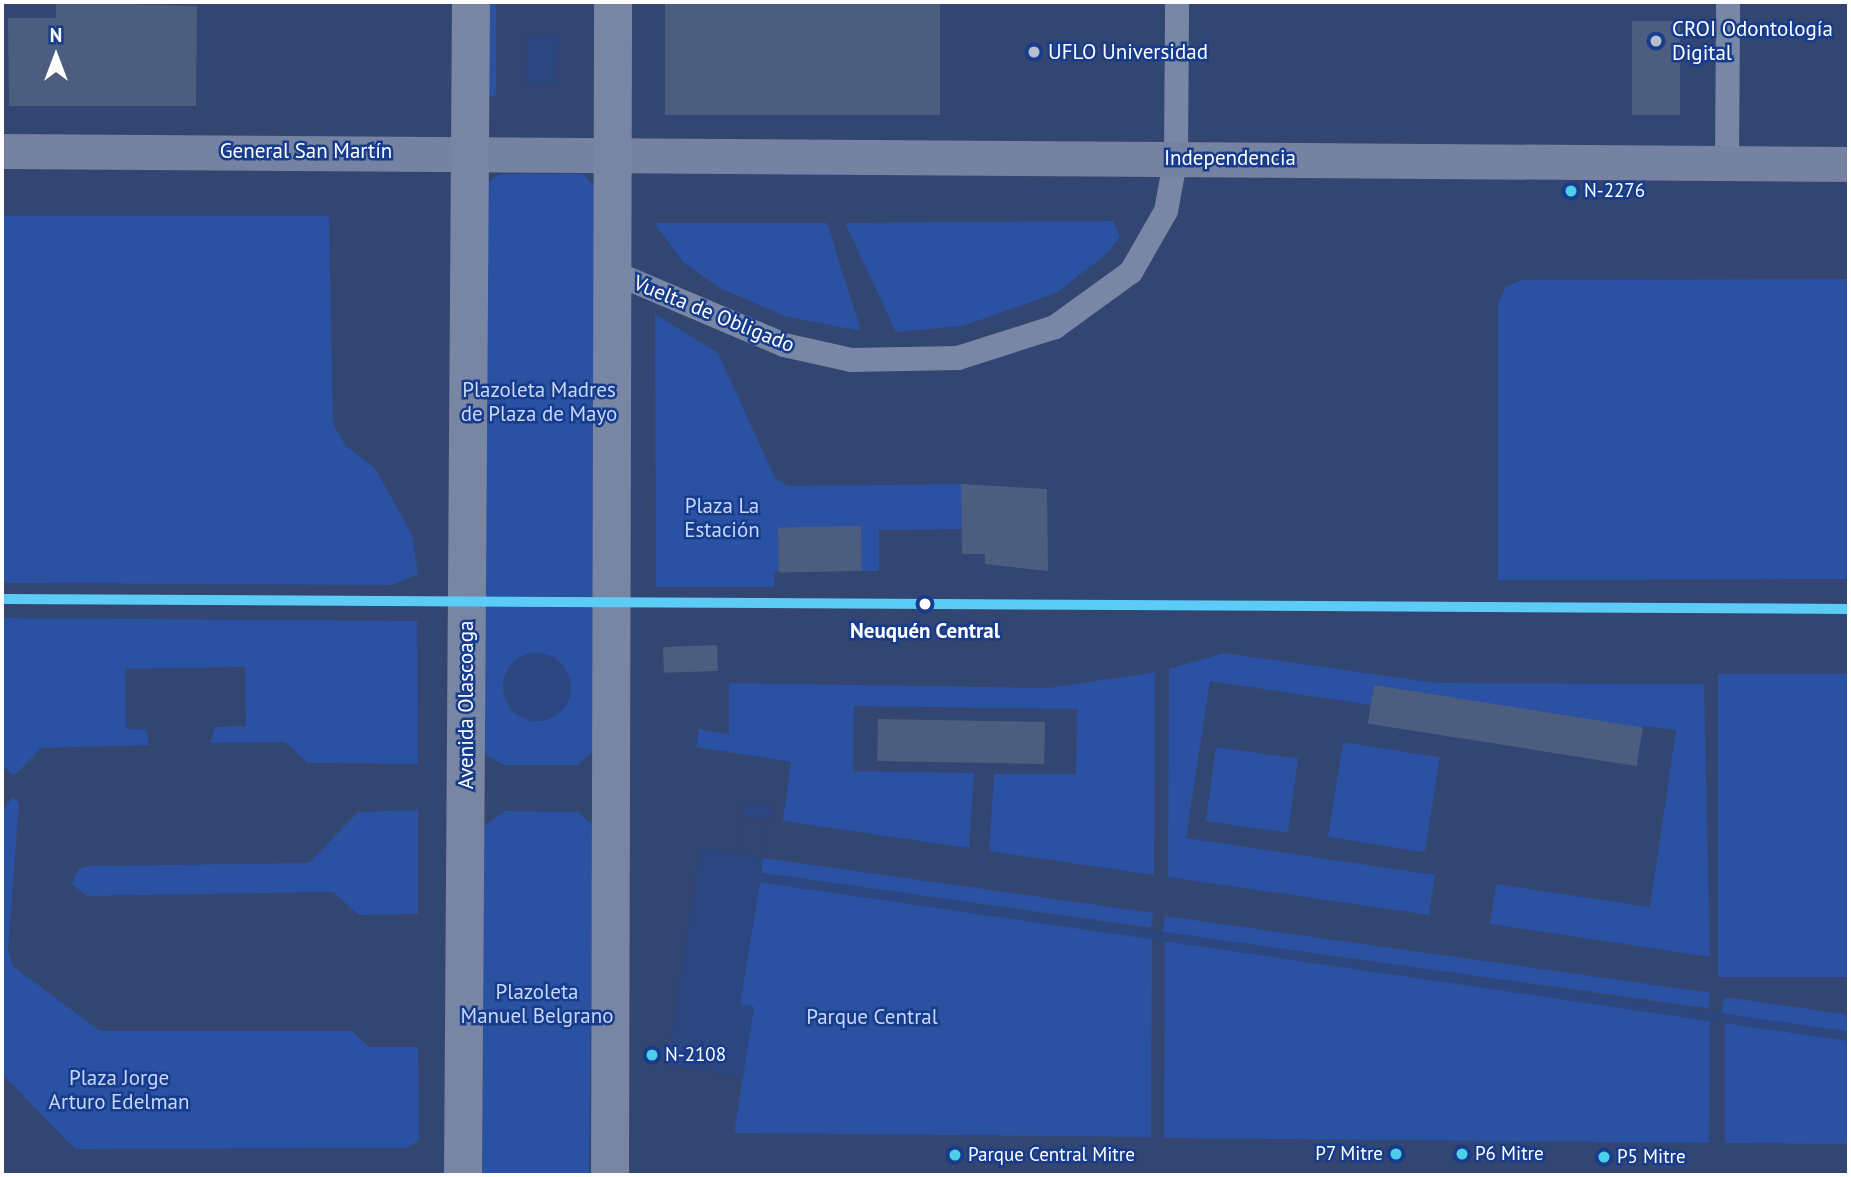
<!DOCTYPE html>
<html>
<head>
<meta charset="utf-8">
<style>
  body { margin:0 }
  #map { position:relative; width:1851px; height:1177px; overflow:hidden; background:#324671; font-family:"PT Sans",sans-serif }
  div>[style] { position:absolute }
  .green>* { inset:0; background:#2a51a2; transform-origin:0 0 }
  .water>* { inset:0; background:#2c4680; transform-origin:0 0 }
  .round { border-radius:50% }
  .pier>* { inset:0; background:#324671; transform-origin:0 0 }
  .building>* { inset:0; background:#4c5d80; transform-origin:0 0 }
  .street>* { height:24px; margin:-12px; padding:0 12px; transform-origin:12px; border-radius:12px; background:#7987a6 }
  .secondary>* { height:35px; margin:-17.5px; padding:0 17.5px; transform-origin:17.5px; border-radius:17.5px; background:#7582a1 }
  .primary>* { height:38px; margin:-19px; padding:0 19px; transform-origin:19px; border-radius:19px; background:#7886a3 }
  .rail-1>* { height:10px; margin:-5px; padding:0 5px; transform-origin:5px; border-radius:5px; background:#5cccf6 }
  .dots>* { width:19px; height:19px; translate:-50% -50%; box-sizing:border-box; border:4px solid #173c8c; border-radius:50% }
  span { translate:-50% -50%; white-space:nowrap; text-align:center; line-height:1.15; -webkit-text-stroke:5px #173c8c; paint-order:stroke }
  .bus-label { font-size:19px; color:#fff }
  .left { translate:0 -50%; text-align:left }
  .right { translate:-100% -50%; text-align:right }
  .poi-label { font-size:21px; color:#fff }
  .street-label { font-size:21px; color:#fff }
  .park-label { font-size:21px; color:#c7d8fb }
  .stop-label { font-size:21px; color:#fff; font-weight:700 }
  .frame { position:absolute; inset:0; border:4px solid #fff; pointer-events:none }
  .north { position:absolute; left:21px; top:21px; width:70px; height:70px; -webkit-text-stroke:5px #173c8c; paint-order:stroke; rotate:0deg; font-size:19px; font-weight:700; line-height:28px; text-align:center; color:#fff }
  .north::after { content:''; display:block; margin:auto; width:24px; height:32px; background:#fff; clip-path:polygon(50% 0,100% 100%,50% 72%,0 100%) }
</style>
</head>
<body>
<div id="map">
  <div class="green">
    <i style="left:488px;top:2px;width:8px;height:94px"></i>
    <i style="clip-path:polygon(500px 174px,584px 174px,596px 189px,594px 750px,578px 765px,504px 765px,484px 754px,487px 183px)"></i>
    <i style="clip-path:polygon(2px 216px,329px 216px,333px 424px,345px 445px,375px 468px,412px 535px,418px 574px,391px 585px,2px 583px)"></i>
    <i style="clip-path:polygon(1113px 221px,1120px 237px,1108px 253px,1056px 293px,963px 326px,896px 332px,845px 223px)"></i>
    <i style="clip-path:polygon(654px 223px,827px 223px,861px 331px,784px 316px,718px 287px,683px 262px)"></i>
    <i style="clip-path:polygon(1849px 279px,1849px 579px,1498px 580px,1498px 304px,1505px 287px,1522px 280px)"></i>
    <i style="clip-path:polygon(655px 314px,718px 353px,775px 478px,788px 486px,961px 484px,962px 529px,879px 530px,879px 571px,775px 571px,774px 587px,656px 587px)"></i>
    <i style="clip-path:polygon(2px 618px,417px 621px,418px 764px,308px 763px,285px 742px,210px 743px,215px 727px,246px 726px,245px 667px,125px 669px,126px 728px,146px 730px,149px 745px,41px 748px,14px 776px,2px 765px)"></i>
    <i style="clip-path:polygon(1224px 653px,1437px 683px,1704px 684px,1710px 957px,1490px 924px,1496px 884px,1650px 907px,1676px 730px,1643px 726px,1637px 765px,1369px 724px,1371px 705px,1210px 681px,1186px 838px,1435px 875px,1429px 915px,1168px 877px,1169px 669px)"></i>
    <i style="clip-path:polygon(1155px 672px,1154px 875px,989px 851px,994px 774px,1076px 774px,1077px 709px,854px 706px,853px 771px,974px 773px,969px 848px,783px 821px,791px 762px,696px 747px,699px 729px,729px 734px,729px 683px,1049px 688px)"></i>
    <i style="left:1849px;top:674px;width:303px;height:131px;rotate:90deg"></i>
    <i style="left:1343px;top:742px;width:98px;height:96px;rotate:9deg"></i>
    <i style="left:1216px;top:747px;width:83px;height:75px;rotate:8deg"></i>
    <i style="clip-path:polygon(13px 797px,19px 803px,8px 951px,13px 966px,100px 1031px,352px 1031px,369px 1047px,418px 1047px,419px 1140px,408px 1148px,75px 1149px,2px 1074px,2px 810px)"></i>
    <i style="clip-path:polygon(418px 810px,418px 914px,359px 915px,333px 892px,87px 896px,72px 884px,78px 869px,89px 866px,309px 863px,358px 812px)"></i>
    <i style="clip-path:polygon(505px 811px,578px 812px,593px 826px,589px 1175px,482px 1175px,483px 827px)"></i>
    <i style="left:763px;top:858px;width:394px;height:15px;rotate:8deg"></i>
    <i style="clip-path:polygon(759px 882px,1152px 939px,1151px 1137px,734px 1133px,754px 1007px,740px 1005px)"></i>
    <i style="left:1165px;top:916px;width:551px;height:16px;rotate:8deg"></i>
    <i style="clip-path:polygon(1165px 941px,1710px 1021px,1709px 1143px,1164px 1138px)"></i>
    <i style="left:1724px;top:997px;width:126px;height:17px;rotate:8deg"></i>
    <i style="clip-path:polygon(1725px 1023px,1849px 1041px,1849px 1144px,1725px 1143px)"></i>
  </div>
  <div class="water">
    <i style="left:527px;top:34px;width:32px;height:51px;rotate:2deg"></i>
    <i class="round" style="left:503px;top:653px;width:68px;height:68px"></i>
    <i style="clip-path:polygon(744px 802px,772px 806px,761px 873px,1849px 1032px,1849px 1041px,760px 882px,740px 1004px,754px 1007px,743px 1077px,667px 1065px,700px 848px,735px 853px)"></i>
  </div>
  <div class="pier">
    <i style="left:742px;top:816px;width:27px;height:38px;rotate:8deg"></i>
  </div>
  <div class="building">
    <i style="clip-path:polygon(56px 2px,197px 6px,196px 106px,9px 106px,8px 18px,56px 18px)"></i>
    <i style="left:665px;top:2px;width:275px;height:113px"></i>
    <i style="left:1632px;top:21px;width:48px;height:94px"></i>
    <i style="clip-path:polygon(961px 484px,1047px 489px,1048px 571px,985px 564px,985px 554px,962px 554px)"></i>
    <i style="left:861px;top:526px;width:45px;height:83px;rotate:89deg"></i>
    <i style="left:717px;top:645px;width:26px;height:54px;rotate:88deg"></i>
    <i style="left:1374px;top:685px;width:272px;height:39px;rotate:9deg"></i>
    <i style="left:878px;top:719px;width:167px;height:42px;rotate:1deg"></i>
  </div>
  <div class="street">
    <i style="left:1727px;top:163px;width:161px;rotate:-89.6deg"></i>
    <i style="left:610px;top:271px;width:189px;rotate:23deg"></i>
    <i style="left:784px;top:345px;width:69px;rotate:12.6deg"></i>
    <i style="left:851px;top:360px;width:107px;rotate:-1.1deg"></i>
    <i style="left:958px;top:358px;width:102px;rotate:-17.7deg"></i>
    <i style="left:1055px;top:327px;width:94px;rotate:-35.9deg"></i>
    <i style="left:1131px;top:272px;width:70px;rotate:-60.2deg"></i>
    <i style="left:1166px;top:211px;width:55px;rotate:-79.5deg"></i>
    <i style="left:1176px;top:157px;width:155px;rotate:-89.6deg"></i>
  </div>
  <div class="secondary">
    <i style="left:2px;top:151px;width:1847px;rotate:0.4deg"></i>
  </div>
  <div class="primary">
    <i style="left:463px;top:1175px;width:1173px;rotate:-89.61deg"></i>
    <i style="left:610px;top:1175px;width:1173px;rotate:-89.85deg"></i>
  </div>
  <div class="rail-1">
    <i style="left:2px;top:599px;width:1847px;rotate:0.31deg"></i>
  </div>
  <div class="dots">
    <i style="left:1656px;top:41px;background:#b7becd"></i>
    <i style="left:1034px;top:52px;background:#b7becd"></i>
    <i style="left:1571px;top:191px;background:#4dcfeb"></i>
    <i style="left:925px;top:604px;background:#fff"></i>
    <i style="left:652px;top:1055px;background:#4dcfeb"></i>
    <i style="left:1396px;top:1154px;background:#4dcfeb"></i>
    <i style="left:1462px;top:1154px;background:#4dcfeb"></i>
    <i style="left:955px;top:1155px;background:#4dcfeb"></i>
    <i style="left:1604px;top:1157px;background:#4dcfeb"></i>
  </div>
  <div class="bus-label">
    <span class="left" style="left:1584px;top:191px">N-2276</span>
    <span class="left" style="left:665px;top:1055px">N-2108</span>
    <span class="right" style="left:1383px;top:1154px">P7 Mitre</span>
    <span class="left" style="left:1475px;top:1154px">P6 Mitre</span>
    <span class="left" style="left:968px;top:1155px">Parque Central Mitre</span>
    <span class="left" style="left:1617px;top:1157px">P5 Mitre</span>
  </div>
  <div class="poi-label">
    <span class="left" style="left:1672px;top:41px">CROI Odontología<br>Digital</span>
    <span class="left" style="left:1048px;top:52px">UFLO Universidad</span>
  </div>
  <div class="street-label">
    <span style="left:306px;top:151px">General San Martín</span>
    <span style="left:1230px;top:158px">Independencia</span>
    <span style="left:714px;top:314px;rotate:22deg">Vuelta de Obligado</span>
    <span style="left:466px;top:705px;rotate:-90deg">Avenida Olascoaga</span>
  </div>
  <div class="park-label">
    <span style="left:539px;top:402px">Plazoleta Madres<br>de Plaza de Mayo</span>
    <span style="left:722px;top:518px">Plaza La<br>Estación</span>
    <span style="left:537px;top:1004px">Plazoleta<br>Manuel Belgrano</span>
    <span style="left:872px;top:1017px">Parque Central</span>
    <span style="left:119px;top:1090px">Plaza Jorge<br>Arturo Edelman</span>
  </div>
  <div class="stop-label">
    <span style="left:925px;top:631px">Neuquén Central</span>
  </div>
  <div class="frame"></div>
  <div class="north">N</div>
</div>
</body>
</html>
